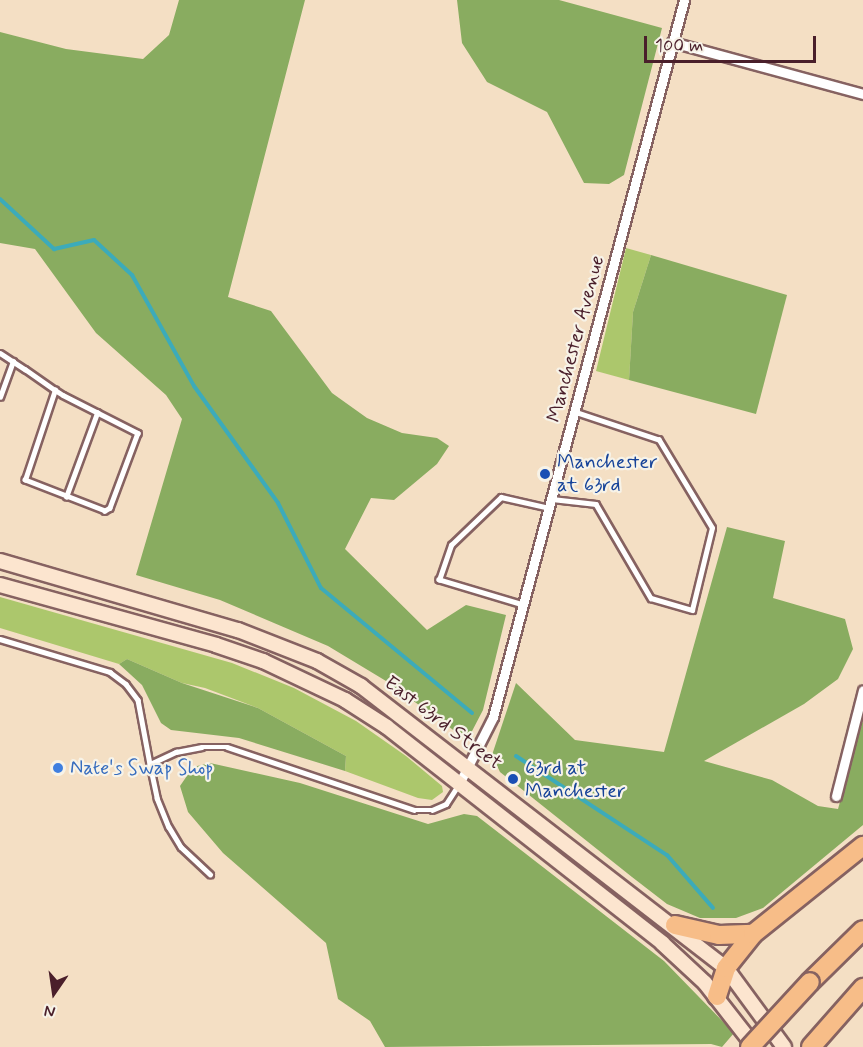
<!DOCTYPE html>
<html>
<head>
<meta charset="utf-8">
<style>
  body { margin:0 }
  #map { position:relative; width:863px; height:1047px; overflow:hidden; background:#f4dfc4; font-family:Mynerve,sans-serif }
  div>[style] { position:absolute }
  .green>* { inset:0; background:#acc76c }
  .forest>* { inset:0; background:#89ac60 }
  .stream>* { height:4px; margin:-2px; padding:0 2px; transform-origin:2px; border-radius:2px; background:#3cabba }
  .roads { filter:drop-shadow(2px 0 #866261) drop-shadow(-2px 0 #866261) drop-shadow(0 2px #866261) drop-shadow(0 -2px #866261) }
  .service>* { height:4.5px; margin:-2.25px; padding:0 2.25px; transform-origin:2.25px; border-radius:2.25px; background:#fff }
  .minor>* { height:9px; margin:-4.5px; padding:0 4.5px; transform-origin:4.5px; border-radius:4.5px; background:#fff }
  .secondary>* { height:14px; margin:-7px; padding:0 7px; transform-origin:7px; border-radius:7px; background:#fce5cf }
  .motorway>* { height:18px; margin:-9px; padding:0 9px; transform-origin:9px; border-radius:9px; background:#f7bd88 }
  .bridges { filter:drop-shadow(2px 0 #866261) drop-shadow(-2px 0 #866261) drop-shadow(0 2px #866261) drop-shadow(0 -2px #866261) }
  .motorway-bridge>* { height:18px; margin:-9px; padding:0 9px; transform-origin:9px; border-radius:9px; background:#f7bd88 }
  .dots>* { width:16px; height:16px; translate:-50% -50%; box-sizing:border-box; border:3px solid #f7f3e8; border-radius:50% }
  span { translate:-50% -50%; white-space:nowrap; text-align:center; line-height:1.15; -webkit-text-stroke:4.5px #f7f3e8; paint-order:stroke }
  .street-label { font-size:20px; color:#4a1f2b }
  .transit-label { font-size:20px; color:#164399 }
  .left { translate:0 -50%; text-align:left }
  .shop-label { font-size:20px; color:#366cbe }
  .north { position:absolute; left:24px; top:963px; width:60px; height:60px; -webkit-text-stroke:4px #f7f3e8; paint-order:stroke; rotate:193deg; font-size:16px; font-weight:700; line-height:24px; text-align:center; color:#4a1f2b }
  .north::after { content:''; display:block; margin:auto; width:21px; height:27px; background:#4a1f2b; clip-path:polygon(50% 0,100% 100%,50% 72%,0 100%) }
  .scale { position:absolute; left:644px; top:36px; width:172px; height:27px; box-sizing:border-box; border:3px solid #4a1f2b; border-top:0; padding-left:8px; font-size:18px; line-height:21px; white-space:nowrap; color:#4a1f2b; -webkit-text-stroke:4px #f7f3e8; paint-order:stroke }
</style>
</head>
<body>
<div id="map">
  <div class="green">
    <i style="clip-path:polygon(626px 248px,651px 255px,633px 312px,629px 380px,596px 371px)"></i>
    <i style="clip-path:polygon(0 597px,232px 663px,294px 688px,356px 721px,406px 756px,442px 786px,443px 792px,432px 800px,418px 798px,345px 771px,346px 756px,258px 708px,205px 688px,182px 683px,127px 659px,119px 664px,0 628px)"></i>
  </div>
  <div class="forest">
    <i style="clip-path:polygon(179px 0,305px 0,228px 297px,271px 311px,332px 393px,367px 418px,402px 433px,437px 438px,449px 446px,437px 464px,394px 500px,371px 498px,345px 549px,427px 630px,466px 605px,506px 615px,483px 710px,470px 735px,456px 732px,386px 681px,328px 646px,220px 600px,136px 575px,182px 419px,166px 395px,96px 333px,35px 249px,0 243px,0 32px,66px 49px,143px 59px,169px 35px)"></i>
    <i style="clip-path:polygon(457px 0,559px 0,662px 28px,624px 175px,609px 184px,584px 183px,547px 112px,487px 82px,462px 43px)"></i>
    <i style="clip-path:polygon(651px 255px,787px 295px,756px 414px,629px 380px,633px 312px)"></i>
    <i style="clip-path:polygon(727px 527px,785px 541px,773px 598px,845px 619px,853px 649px,838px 679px,804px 704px,704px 761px,772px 780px,818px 806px,838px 809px,863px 720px,863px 825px,763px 908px,736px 918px,700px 918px,667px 904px,632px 877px,500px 772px,492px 755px,516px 683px,575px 740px,664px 752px)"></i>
    <i style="clip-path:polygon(127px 659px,182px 683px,258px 708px,346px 756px,345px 771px,239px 738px,171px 730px,161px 723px,142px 685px,119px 664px)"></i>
    <i style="clip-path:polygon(210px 763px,300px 783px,428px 824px,464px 814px,477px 816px,664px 961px,734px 1033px,722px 1047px,711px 1044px,385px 1047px,370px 1021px,338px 999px,326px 943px,223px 853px,188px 812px,180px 786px,193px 767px)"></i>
  </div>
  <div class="stream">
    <i style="left:0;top:199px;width:74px;rotate:42.8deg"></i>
    <i style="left:54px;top:249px;width:41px;rotate:-12.7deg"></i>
    <i style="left:94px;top:240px;width:52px;rotate:42.6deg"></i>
    <i style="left:132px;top:275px;width:127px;rotate:60.8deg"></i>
    <i style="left:194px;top:386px;width:144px;rotate:54.3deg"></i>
    <i style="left:278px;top:503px;width:95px;rotate:63.2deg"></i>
    <i style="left:321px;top:588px;width:196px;rotate:39.6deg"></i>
    <i style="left:516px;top:756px;width:181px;rotate:33.3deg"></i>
    <i style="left:667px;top:855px;width:70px;rotate:49deg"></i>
  </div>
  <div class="roads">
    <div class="service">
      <i style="left:0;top:353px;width:30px;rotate:33deg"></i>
      <i style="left:25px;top:369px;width:37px;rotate:35deg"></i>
      <i style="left:55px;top:390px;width:9px;rotate:32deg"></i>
      <i style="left:63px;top:395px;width:84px;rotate:26.9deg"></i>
      <i style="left:138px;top:433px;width:80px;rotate:110.5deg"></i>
      <i style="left:110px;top:508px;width:6px;rotate:149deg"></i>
      <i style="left:105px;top:511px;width:86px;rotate:-158.8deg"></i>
      <i style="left:25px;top:480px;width:95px;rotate:-71.6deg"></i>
      <i style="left:0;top:397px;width:38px;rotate:-70deg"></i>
      <i style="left:66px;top:497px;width:90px;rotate:-69.7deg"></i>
      <i style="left:552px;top:499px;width:44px;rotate:6.5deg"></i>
      <i style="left:596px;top:504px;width:109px;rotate:59.7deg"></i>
      <i style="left:651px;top:598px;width:43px;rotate:16.3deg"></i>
      <i style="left:692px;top:610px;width:84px;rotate:-76.3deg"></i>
      <i style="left:712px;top:528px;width:103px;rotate:-121.1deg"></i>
      <i style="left:659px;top:440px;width:89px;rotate:-161.6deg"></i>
      <i style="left:523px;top:605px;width:88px;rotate:-163.4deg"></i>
      <i style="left:439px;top:580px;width:37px;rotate:-71deg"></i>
      <i style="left:451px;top:545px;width:69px;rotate:-43.8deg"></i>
      <i style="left:501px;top:497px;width:50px;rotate:12.7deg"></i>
      <i style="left:0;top:639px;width:115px;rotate:16.7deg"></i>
      <i style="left:110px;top:672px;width:20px;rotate:37deg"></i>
      <i style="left:126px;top:684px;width:20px;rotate:53deg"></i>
      <i style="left:138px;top:700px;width:65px;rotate:79.4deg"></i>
      <i style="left:150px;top:764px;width:29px;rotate:-25deg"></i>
      <i style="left:176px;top:752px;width:26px;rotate:-11deg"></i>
      <i style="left:202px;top:747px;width:25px"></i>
      <i style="left:227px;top:747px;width:197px;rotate:18.6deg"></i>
      <i style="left:414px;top:810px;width:18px"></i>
      <i style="left:432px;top:810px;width:15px;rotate:-23deg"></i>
      <i style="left:446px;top:804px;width:20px;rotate:-57deg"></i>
      <i style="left:150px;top:764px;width:35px;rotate:78deg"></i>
      <i style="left:157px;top:798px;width:31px;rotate:68deg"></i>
      <i style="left:169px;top:827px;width:23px;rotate:59deg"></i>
      <i style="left:181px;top:847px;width:40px;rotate:43deg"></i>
    </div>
    <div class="minor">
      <i style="left:672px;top:42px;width:198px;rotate:15.2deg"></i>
      <i style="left:459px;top:784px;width:75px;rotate:-63.1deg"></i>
      <i style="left:493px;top:717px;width:742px;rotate:-75.08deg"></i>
      <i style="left:836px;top:796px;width:109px;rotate:-75.7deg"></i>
    </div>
    <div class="secondary">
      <i style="left:0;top:561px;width:248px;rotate:16.2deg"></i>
      <i style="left:238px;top:630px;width:85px;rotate:21.4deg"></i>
      <i style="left:317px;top:661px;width:51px;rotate:29.6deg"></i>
      <i style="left:361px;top:686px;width:461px;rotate:37.7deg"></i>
      <i style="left:726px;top:968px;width:98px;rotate:53.7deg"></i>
      <i style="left:0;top:585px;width:224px;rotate:15.5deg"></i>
      <i style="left:216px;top:645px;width:50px;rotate:18.8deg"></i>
      <i style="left:263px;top:661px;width:91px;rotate:25.4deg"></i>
      <i style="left:345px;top:700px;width:50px;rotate:32.7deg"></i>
      <i style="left:387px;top:727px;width:350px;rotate:38.1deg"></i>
      <i style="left:662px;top:943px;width:59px;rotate:42.9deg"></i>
      <i style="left:705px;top:983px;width:81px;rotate:52deg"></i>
    </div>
    <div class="motorway">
      <i style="left:675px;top:925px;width:45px;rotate:12.8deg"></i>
      <i style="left:719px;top:935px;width:34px;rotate:-2deg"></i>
      <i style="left:810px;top:982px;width:74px;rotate:-44.5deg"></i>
      <i style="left:717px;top:996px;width:29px;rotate:-72deg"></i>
      <i style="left:726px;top:968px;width:43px;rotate:-51.5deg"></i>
      <i style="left:753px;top:934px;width:141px;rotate:-38.7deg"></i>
      <i style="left:811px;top:1047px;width:79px;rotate:-48.6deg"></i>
    </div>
  </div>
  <div class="bridges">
    <div class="motorway-bridge">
      <i style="left:750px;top:1047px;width:88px;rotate:-47.3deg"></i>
    </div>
  </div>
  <div class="dots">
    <i style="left:545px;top:474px;background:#1a4fb4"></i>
    <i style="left:58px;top:768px;background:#3f7fe0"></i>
    <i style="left:513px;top:779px;background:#1a4fb4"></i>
  </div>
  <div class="street-label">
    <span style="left:576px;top:339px;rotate:-75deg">Manchester Avenue</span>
    <span style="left:443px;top:723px;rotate:37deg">East 63rd Street</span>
  </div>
  <div class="transit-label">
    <span class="left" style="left:557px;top:474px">Manchester<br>at 63rd</span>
    <span class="left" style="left:525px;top:780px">63rd at<br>Manchester</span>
  </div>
  <div class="shop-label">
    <span class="left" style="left:70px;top:768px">Nate's Swap Shop</span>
  </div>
  <div class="north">N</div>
  <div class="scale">100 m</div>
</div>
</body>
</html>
